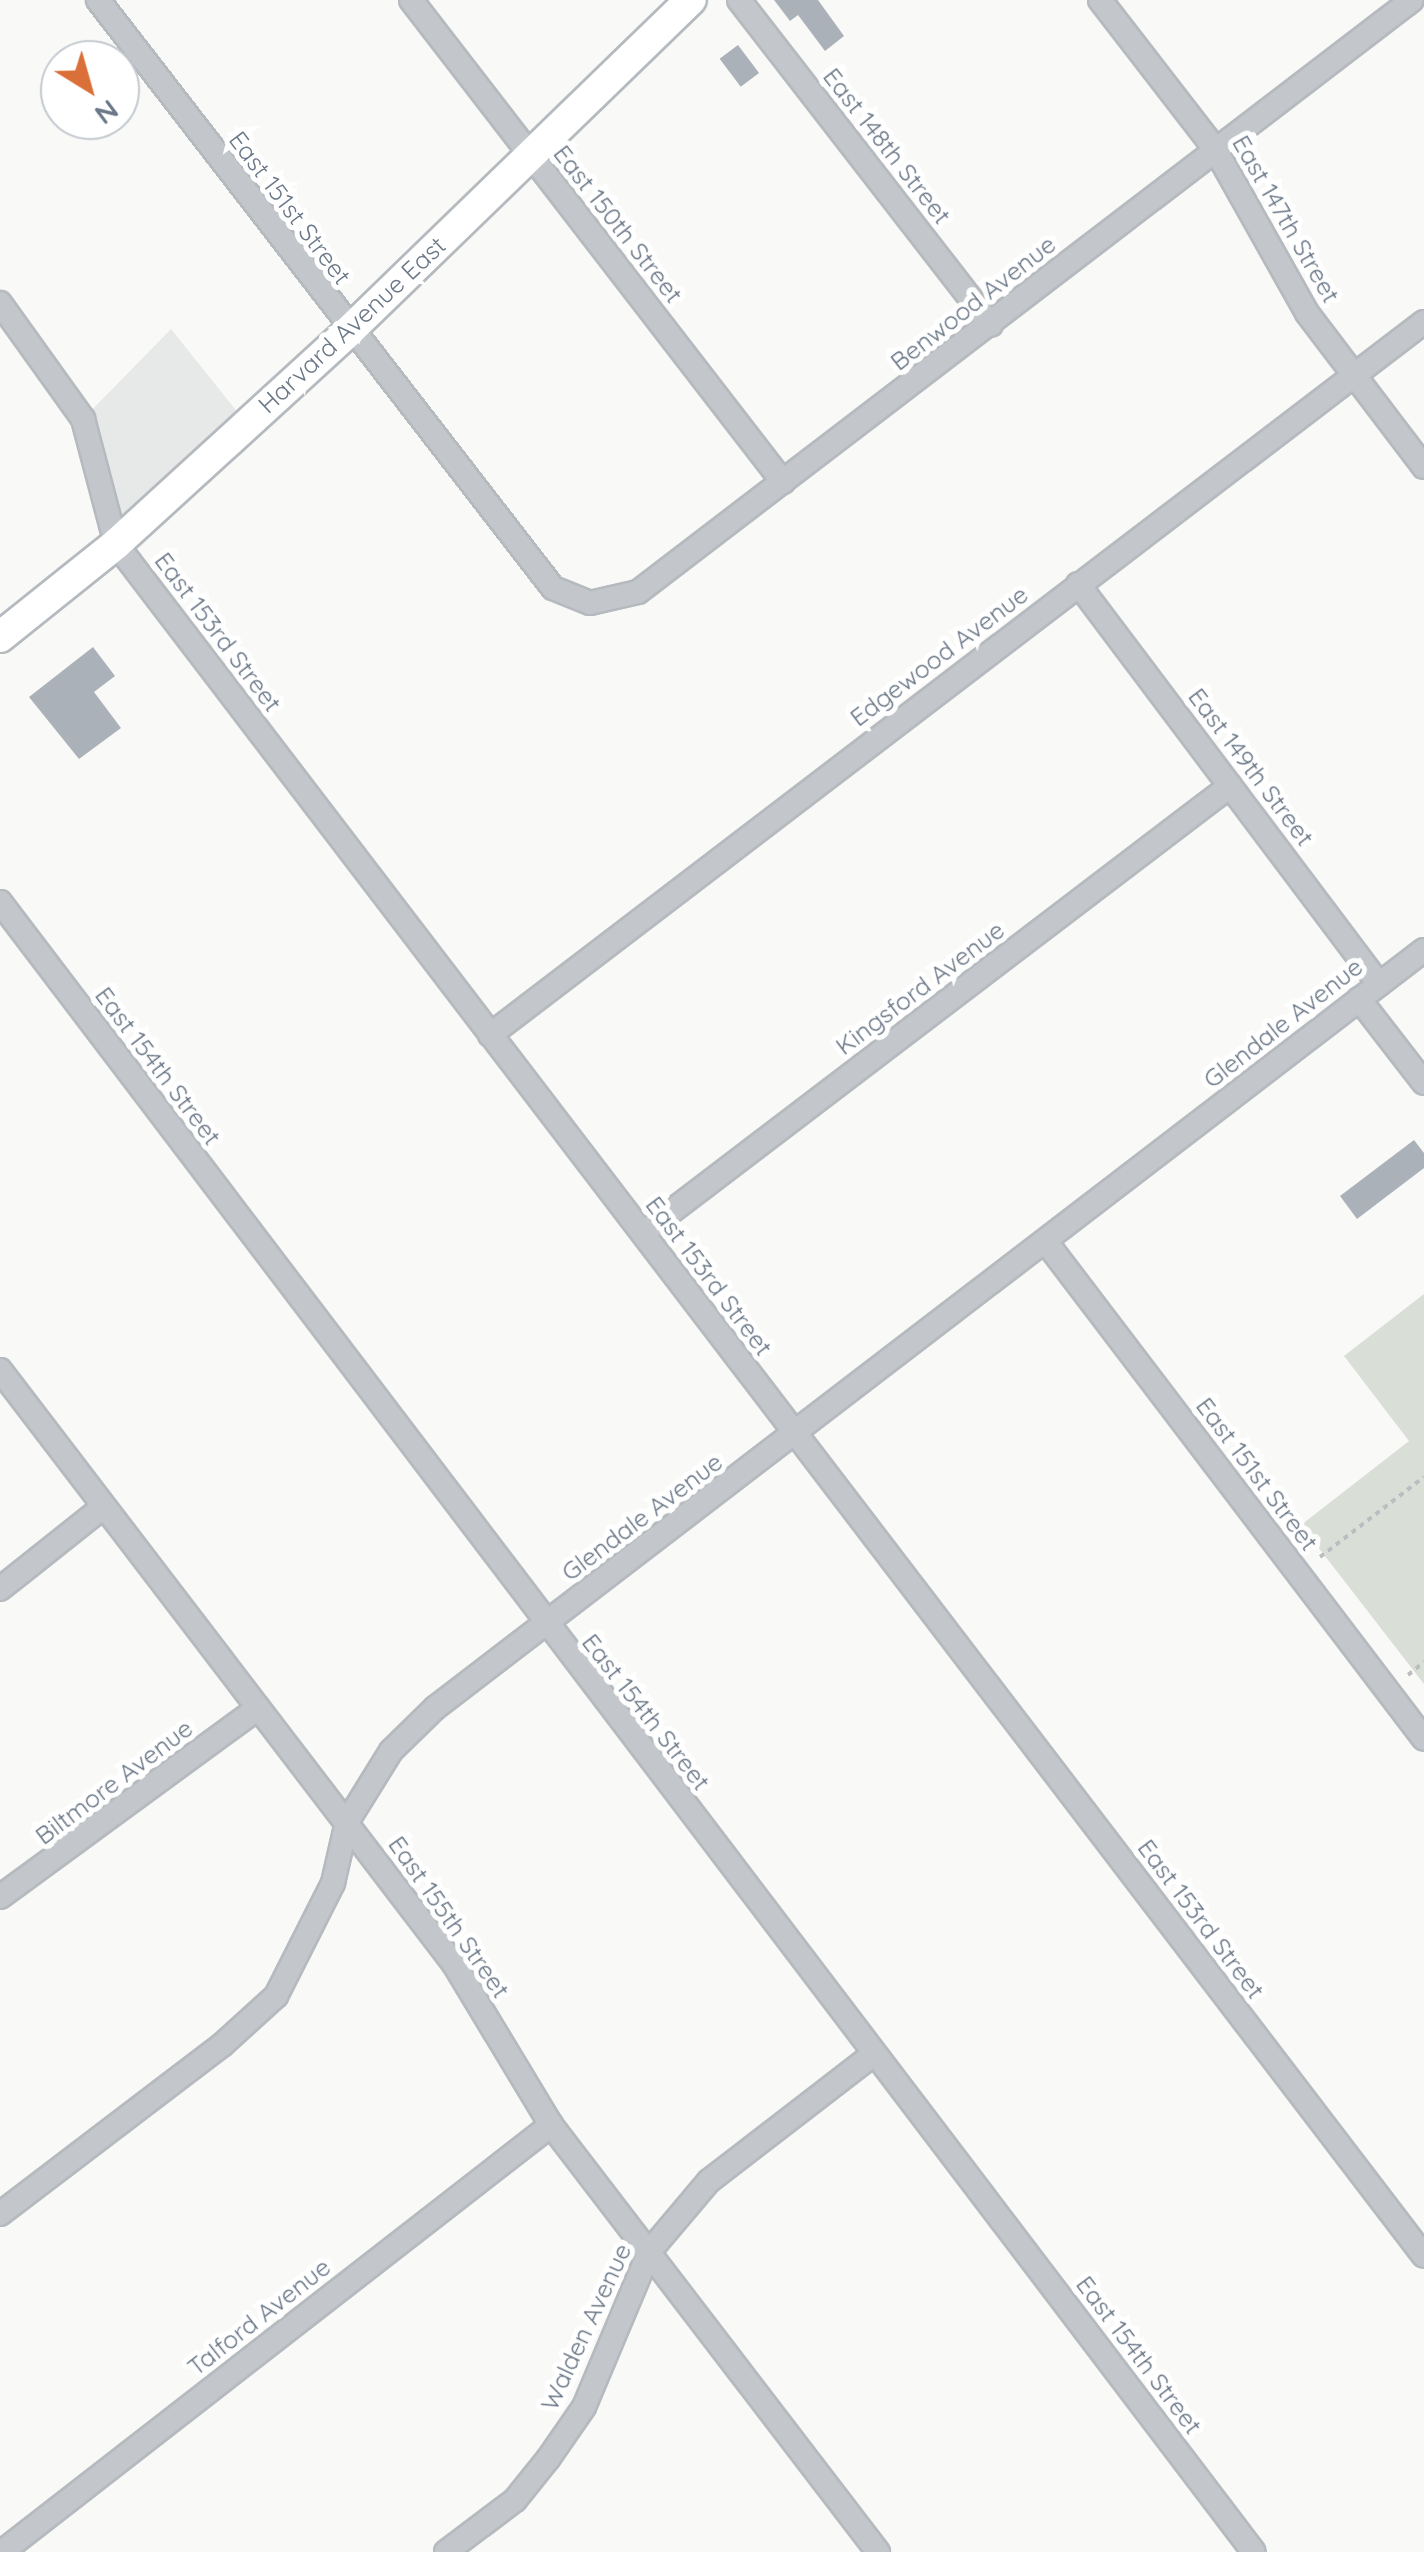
<!DOCTYPE html>
<html>
<head>
<meta charset="utf-8">
<style>
  body { margin:0 }
  #map { position:relative; width:1424px; height:2552px; overflow:hidden; background:#f9f9f7; font-family:Quicksand,sans-serif }
  div>[style] { position:absolute }
  .built>* { inset:0; background:#e7e8e8 }
  .green>* { inset:0; background:#d9ded7 }
  .building>* { inset:0; background:#aab1b8; transform-origin:0 0 }
  .path>* { height:4px; margin-top:-2px; transform-origin:0; background:repeating-linear-gradient(90deg,#bbbdc1 0 5px,transparent 0 10px) }
  .roads { filter:drop-shadow(2px 0 #b5babf) drop-shadow(-2px 0 #b5babf) drop-shadow(0 2px #b5babf) drop-shadow(0 -2px #b5babf) }
  .minor>* { height:22px; margin:-11px; padding:0 11px; transform-origin:11px; border-radius:11px; background:#c3c6ca }
  .secondary>* { height:30px; margin:-15px; padding:0 15px; transform-origin:15px; border-radius:15px; background:#fff }
  span { translate:-50% -50%; white-space:nowrap; text-align:center; line-height:1.15; -webkit-text-stroke:10px #fff; paint-order:stroke }
  .street-label { font-size:25px; color:#6a7787 }
  .north { position:absolute; left:40px; top:40px; width:100px; height:100px; box-sizing:border-box; background:#fff; border:2px solid #c3c9cf; border-radius:50%; rotate:143deg; font-size:28px; font-weight:700; line-height:40px; text-align:center; color:#6a7787 }
  .north::after { content:''; display:block; margin:auto; width:35px; height:45px; background:#da7037; clip-path:polygon(50% 0,100% 100%,50% 72%,0 100%) }
</style>
</head>
<body>
<div id="map">
  <div class="built">
    <i style="clip-path:polygon(171px 329px,247px 424px,116px 544px,83px 419px)"></i>
  </div>
  <div class="green">
    <i style="clip-path:polygon(1424px 1294px,1424px 1684px,1301px 1525px,1409px 1441px,1344px 1356px)"></i>
  </div>
  <div class="building">
    <i style="clip-path:polygon(774px 0,818px 0,844px 36px,825px 51px,798px 15px,790px 21px)"></i>
    <i style="left:738px;top:45px;width:35px;height:23px;rotate:53deg"></i>
    <i style="clip-path:polygon(93px 647px,115px 676px,94px 692px,121px 728px,79px 759px,29px 697px)"></i>
    <i style="clip-path:polygon(1414px 1140px,1424px 1153px,1424px 1168px,1357px 1219px,1340px 1196px)"></i>
  </div>
  <div class="path">
    <i style="left:1320px;top:1557px;width:131px;rotate:-37.6deg"></i>
    <i style="left:1408px;top:1675px;width:21px;rotate:-39deg"></i>
  </div>
  <div class="roads">
    <div class="minor">
      <i style="left:98px;top:0;width:743px;rotate:52.27deg"></i>
      <i style="left:553px;top:588px;width:40px;rotate:22deg"></i>
      <i style="left:590px;top:603px;width:49px;rotate:-12.9deg"></i>
      <i style="left:638px;top:592px;width:974px;rotate:-37.41deg"></i>
      <i style="left:411px;top:0;width:609px;rotate:52.34deg"></i>
      <i style="left:739px;top:0;width:411px;rotate:52.2deg"></i>
      <i style="left:1100px;top:0;width:188px;rotate:52.3deg"></i>
      <i style="left:1215px;top:149px;width:188px;rotate:60.7deg"></i>
      <i style="left:1307px;top:313px;width:193px;rotate:52.8deg"></i>
      <i style="left:0;top:303px;width:143px;rotate:54.4deg"></i>
      <i style="left:83px;top:419px;width:129px;rotate:75.2deg"></i>
      <i style="left:116px;top:544px;width:2154px;rotate:52.62deg"></i>
      <i style="left:1078px;top:584px;width:501px;rotate:53.04deg"></i>
      <i style="left:0;top:902px;width:2072px;rotate:52.77deg"></i>
      <i style="left:1359px;top:999px;width:106px;rotate:52.3deg"></i>
      <i style="left:490px;top:1035px;width:1175px;rotate:-37.36deg"></i>
      <i style="left:643px;top:1233px;width:738px;rotate:-37.29deg"></i>
      <i style="left:1046px;top:1242px;width:624px;rotate:52.74deg"></i>
      <i style="left:0;top:1370px;width:748px;rotate:52.61deg"></i>
      <i style="left:454px;top:1964px;width:188px;rotate:58.9deg"></i>
      <i style="left:551px;top:2125px;width:538px;rotate:52.55deg"></i>
      <i style="left:0;top:1589px;width:132px;rotate:-38.5deg"></i>
      <i style="left:0;top:1897px;width:320px;rotate:-36.2deg"></i>
      <i style="left:0;top:2214px;width:279px;rotate:-37.3deg"></i>
      <i style="left:222px;top:2045px;width:73px;rotate:-42.2deg"></i>
      <i style="left:276px;top:1996px;width:127px;rotate:-63.2deg"></i>
      <i style="left:333px;top:1883px;width:63px;rotate:-77.1deg"></i>
      <i style="left:347px;top:1822px;width:84px;rotate:-58.2deg"></i>
      <i style="left:391px;top:1751px;width:62px;rotate:-44.3deg"></i>
      <i style="left:435px;top:1708px;width:1246px;rotate:-37.47deg"></i>
      <i style="left:2px;top:2552px;width:696px;rotate:-37.87deg"></i>
      <i style="left:446px;top:2552px;width:86px;rotate:-37deg"></i>
      <i style="left:515px;top:2500px;width:53px;rotate:-51.2deg"></i>
      <i style="left:548px;top:2459px;width:63px;rotate:-55.3deg"></i>
      <i style="left:584px;top:2407px;width:168px;rotate:-67.2deg"></i>
      <i style="left:649px;top:2252px;width:93px;rotate:-49.8deg"></i>
      <i style="left:709px;top:2181px;width:208px;rotate:-37.6deg"></i>
    </div>
    <div class="secondary">
      <i style="left:0;top:637px;width:149px;rotate:-38.7deg"></i>
      <i style="left:116px;top:544px;width:316px;rotate:-42.4deg"></i>
      <i style="left:349px;top:331px;width:476px;rotate:-44.1deg"></i>
    </div>
  </div>
  <div class="street-label">
    <span style="left:887px;top:146px;rotate:52deg">East 148th Street</span>
    <span style="left:290px;top:208px;rotate:53deg">East 151st Street</span>
    <span style="left:1286px;top:219px;rotate:60deg">East 147th Street</span>
    <span style="left:618px;top:224px;rotate:52deg">East 150th Street</span>
    <span style="left:973px;top:303px;rotate:-38deg">Benwood Avenue</span>
    <span style="left:352px;top:325px;rotate:-43deg">Harvard Avenue East</span>
    <span style="left:218px;top:632px;rotate:53deg">East 153rd Street</span>
    <span style="left:939px;top:656px;rotate:-37deg">Edgewood Avenue</span>
    <span style="left:1251px;top:767px;rotate:53deg">East 149th Street</span>
    <span style="left:920px;top:988px;rotate:-37deg">Kingsford Avenue</span>
    <span style="left:1283px;top:1023px;rotate:-38deg">Glendale Avenue</span>
    <span style="left:158px;top:1066px;rotate:53deg">East 154th Street</span>
    <span style="left:709px;top:1276px;rotate:53deg">East 153rd Street</span>
    <span style="left:1257px;top:1474px;rotate:53deg">East 151st Street</span>
    <span style="left:642px;top:1517px;rotate:-37deg">Glendale Avenue</span>
    <span style="left:646px;top:1712px;rotate:52deg">East 154th Street</span>
    <span style="left:114px;top:1782px;rotate:-37deg">Biltmore Avenue</span>
    <span style="left:449px;top:1917px;rotate:55deg">East 155th Street</span>
    <span style="left:1201px;top:1919px;rotate:53deg">East 153rd Street</span>
    <span style="left:259px;top:2317px;rotate:-38deg">Talford Avenue</span>
    <span style="left:586px;top:2327px;rotate:-65deg">Walden Avenue</span>
    <span style="left:1139px;top:2355px;rotate:53deg">East 154th Street</span>
  </div>
  <div class="north">N</div>
</div>
</body>
</html>
